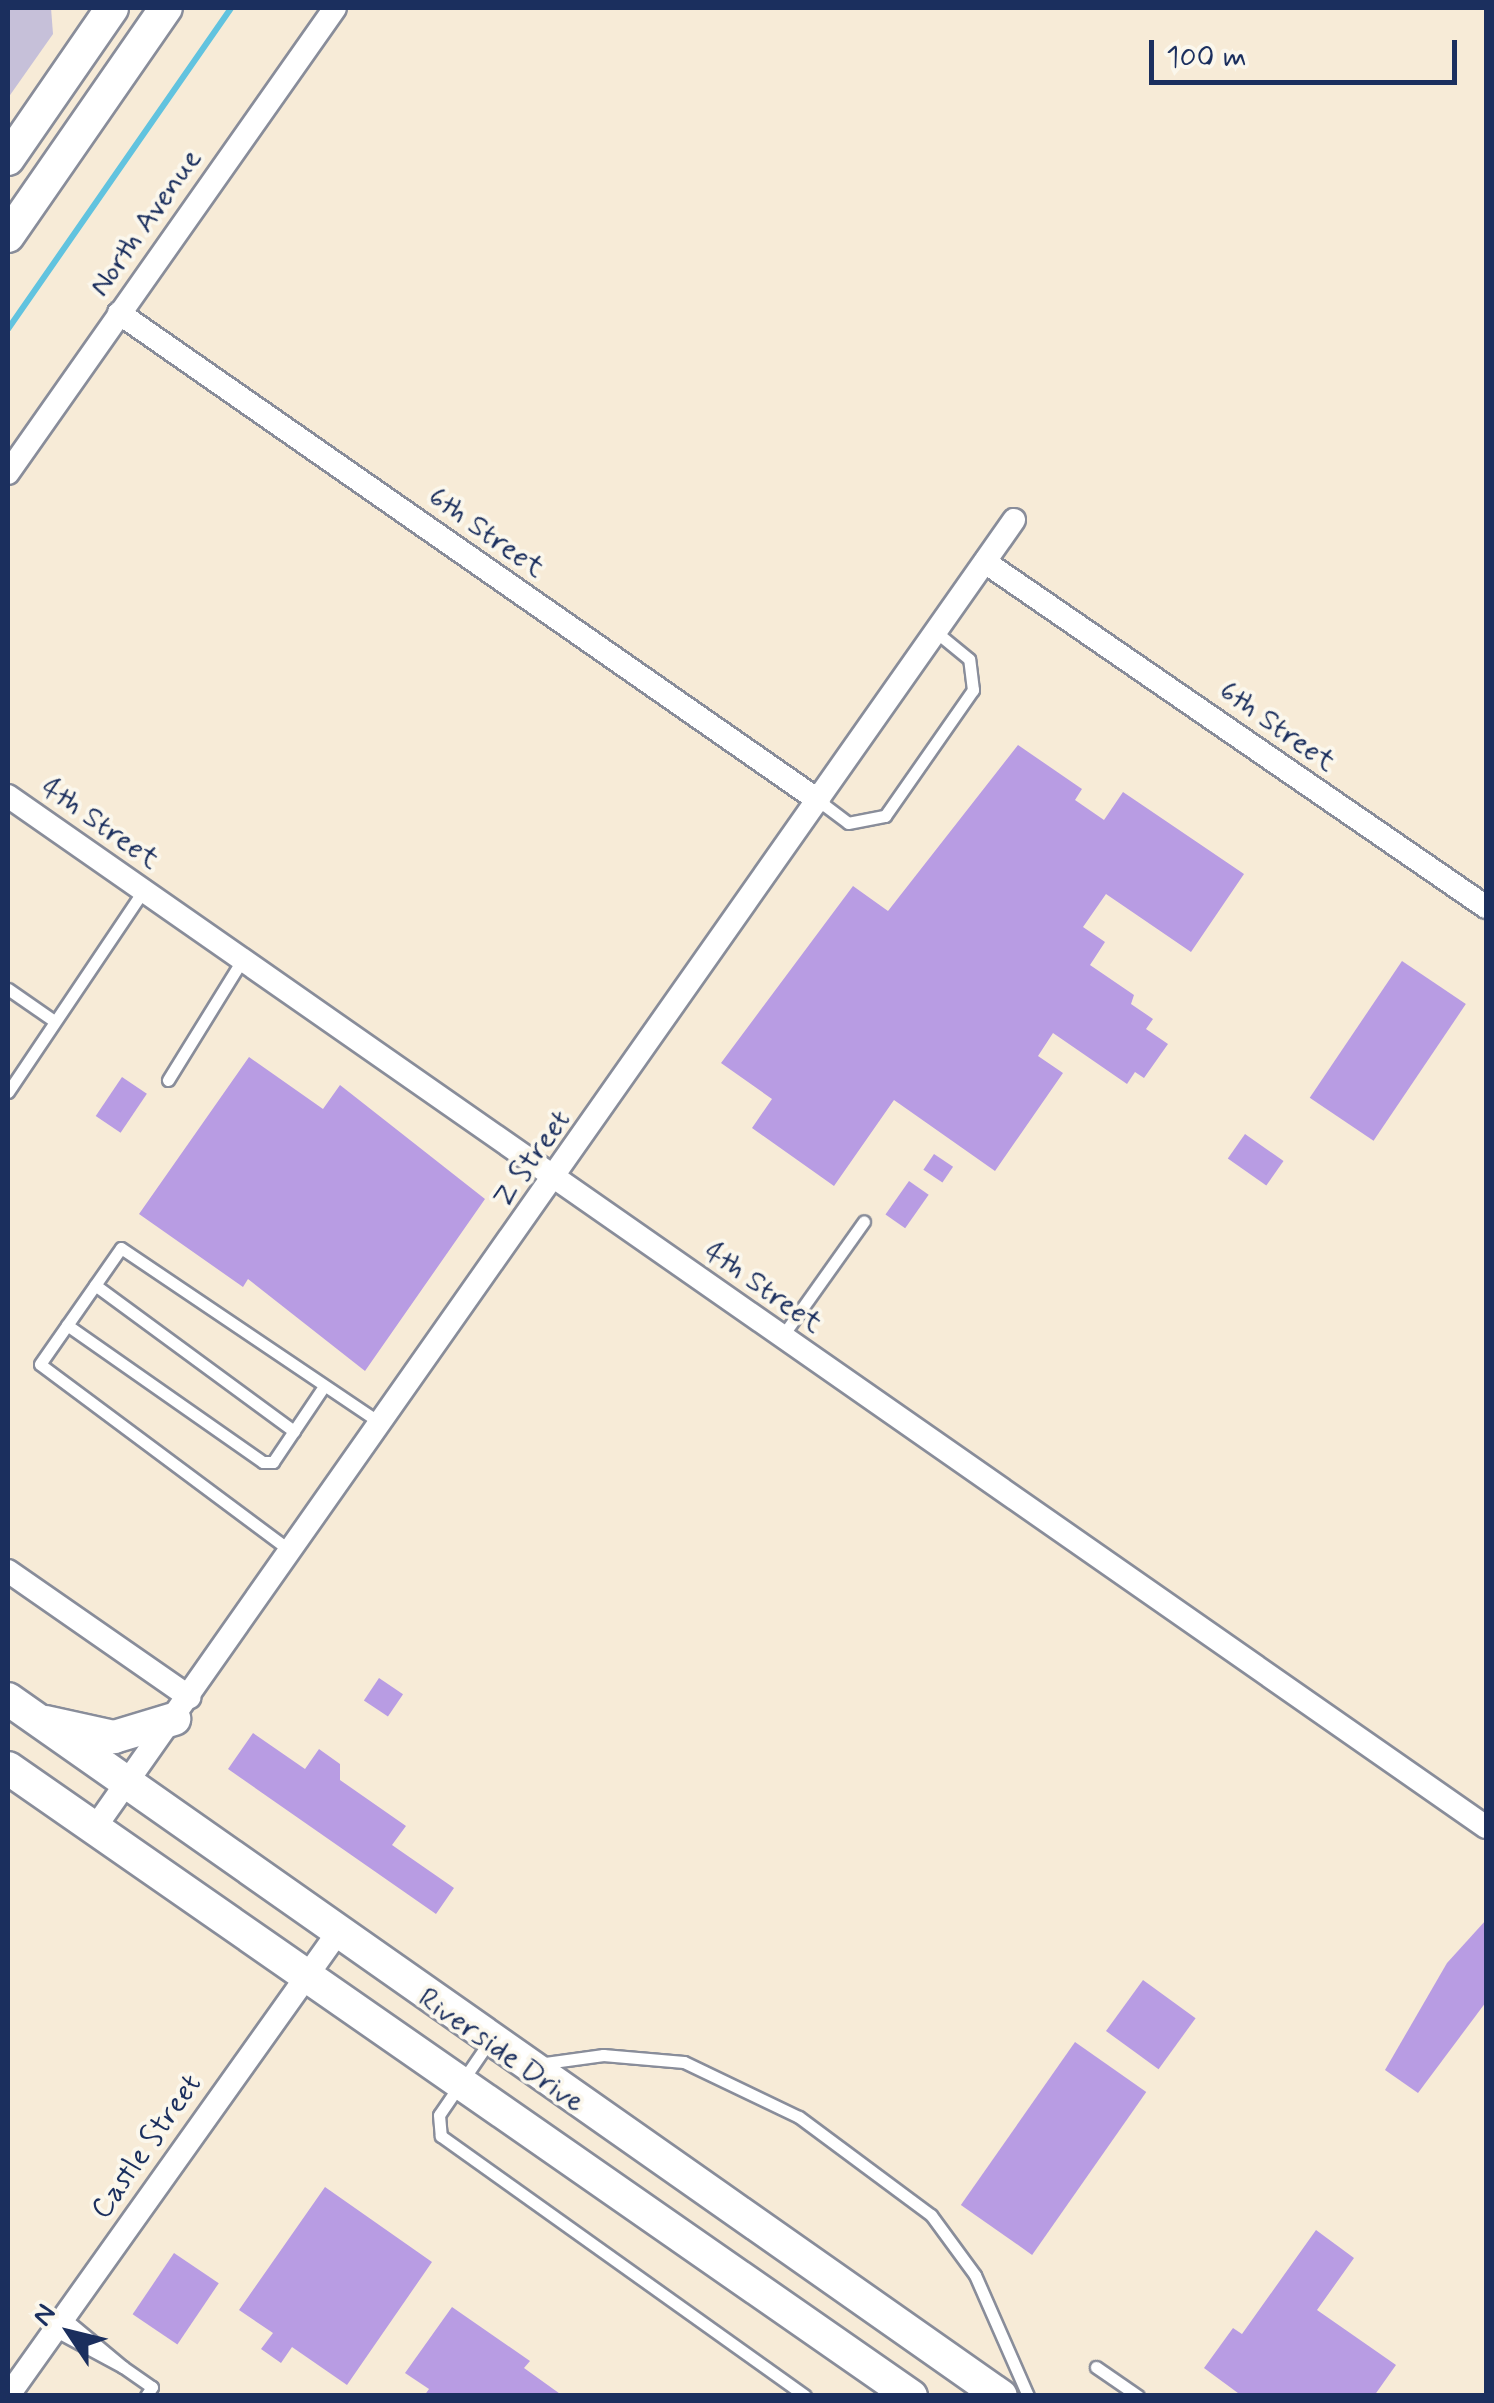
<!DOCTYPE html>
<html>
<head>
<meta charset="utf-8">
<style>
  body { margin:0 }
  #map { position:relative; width:1494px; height:2403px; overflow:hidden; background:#f7ebd7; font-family:Mynerve,sans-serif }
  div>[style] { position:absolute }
  .industrial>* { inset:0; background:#c6c0d9 }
  .stream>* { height:6px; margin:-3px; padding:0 3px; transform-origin:3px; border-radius:3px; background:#61c3df }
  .building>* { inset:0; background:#b89ce3; transform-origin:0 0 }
  .roads { filter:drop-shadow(2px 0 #898d9a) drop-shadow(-2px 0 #898d9a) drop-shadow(0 2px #898d9a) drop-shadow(0 -2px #898d9a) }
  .lane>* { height:11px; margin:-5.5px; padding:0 5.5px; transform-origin:5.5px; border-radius:5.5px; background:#fff }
  .street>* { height:22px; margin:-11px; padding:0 11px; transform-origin:11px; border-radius:11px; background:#fff }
  .secondary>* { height:32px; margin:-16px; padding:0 16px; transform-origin:16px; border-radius:16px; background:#fff }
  span { translate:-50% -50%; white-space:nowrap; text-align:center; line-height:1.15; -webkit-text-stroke:8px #fbf7ec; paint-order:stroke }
  .street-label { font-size:30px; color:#1b2f5e }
  .frame { position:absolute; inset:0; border:10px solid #1b2f5e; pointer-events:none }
  .north { position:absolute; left:20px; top:2283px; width:100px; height:100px; -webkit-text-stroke:8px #fbf7ec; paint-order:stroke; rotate:305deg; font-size:28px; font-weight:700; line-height:40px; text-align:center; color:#1b2f5e }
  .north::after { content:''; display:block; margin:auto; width:35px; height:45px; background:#1b2f5e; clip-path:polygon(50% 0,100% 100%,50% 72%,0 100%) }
  .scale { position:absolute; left:1149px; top:40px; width:308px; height:45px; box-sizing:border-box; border:5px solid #1b2f5e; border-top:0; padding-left:12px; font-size:30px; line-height:35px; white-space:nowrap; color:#1b2f5e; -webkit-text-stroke:8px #fbf7ec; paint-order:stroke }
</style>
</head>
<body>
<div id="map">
  <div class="industrial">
    <i style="clip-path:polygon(8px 8px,51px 8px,53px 34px,8px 98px)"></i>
  </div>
  <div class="stream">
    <i style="left:8px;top:329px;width:391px;rotate:-55.2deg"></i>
  </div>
  <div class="building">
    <i style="clip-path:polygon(1018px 745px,1082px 789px,1075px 800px,1104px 820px,1123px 792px,1244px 874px,1191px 952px,1106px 894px,1083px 927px,1105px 942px,1090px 965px,1134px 995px,1131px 1004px,1153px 1019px,1146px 1029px,1168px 1044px,1144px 1078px,1135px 1072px,1127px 1084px,1053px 1033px,1038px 1056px,1063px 1073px,995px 1171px,894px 1100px,834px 1186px,752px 1128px,772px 1099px,721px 1063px,853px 886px,888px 911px)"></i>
    <i style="left:1402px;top:961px;width:77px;height:165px;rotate:34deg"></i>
    <i style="clip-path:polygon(249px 1057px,323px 1109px,340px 1085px,485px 1199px,365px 1371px,248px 1279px,243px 1287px,139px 1214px)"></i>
    <i style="left:122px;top:1077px;width:30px;height:47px;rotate:34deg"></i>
    <i style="left:1245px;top:1134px;width:47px;height:30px;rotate:35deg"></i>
    <i style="left:934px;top:1154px;width:23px;height:19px;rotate:34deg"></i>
    <i style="left:909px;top:1181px;width:24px;height:41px;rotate:35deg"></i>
    <i style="left:379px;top:1678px;width:29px;height:27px;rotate:34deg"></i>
    <i style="clip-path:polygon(253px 1733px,305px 1769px,319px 1749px,340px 1764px,340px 1780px,406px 1826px,392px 1845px,454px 1888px,436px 1914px,228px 1769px)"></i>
    <i style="clip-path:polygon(1486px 1920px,1486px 2002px,1418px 2093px,1385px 2070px,1447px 1963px)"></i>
    <i style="left:1143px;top:1980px;width:65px;height:63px;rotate:36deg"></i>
    <i style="left:1075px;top:2042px;width:87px;height:199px;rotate:35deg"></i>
    <i style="clip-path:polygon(325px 2187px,432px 2262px,347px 2385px,292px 2347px,281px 2363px,261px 2349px,273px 2333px,239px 2310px)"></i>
    <i style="clip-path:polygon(1316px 2230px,1354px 2258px,1317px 2310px,1396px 2365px,1374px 2396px,1242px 2396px,1204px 2368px,1233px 2328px,1242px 2334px)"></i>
    <i style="left:174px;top:2253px;width:54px;height:74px;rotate:34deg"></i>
    <i style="clip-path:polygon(452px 2307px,530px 2361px,524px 2368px,563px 2396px,424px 2396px,429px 2389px,405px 2373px)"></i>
  </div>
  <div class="roads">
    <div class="lane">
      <i style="left:819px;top:801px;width:36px;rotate:37deg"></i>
      <i style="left:848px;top:823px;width:38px;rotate:-11deg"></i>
      <i style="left:885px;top:816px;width:154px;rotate:-55.1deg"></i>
      <i style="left:973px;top:690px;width:31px;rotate:-97deg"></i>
      <i style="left:969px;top:659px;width:43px;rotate:-140.7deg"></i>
      <i style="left:8px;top:989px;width:56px;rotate:34.8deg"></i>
      <i style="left:168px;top:1080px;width:141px;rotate:-58.3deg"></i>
      <i style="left:8px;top:1092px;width:242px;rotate:-56.1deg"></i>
      <i style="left:95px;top:1285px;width:247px;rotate:36.3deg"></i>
      <i style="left:67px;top:1325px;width:239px;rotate:35deg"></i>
      <i style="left:263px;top:1462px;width:10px"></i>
      <i style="left:273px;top:1462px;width:88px;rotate:-56.1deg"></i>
      <i style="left:781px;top:1338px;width:143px;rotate:-54.6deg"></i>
      <i style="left:292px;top:1552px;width:314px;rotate:-143.3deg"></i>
      <i style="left:40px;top:1364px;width:141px;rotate:-55.1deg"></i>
      <i style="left:121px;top:1248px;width:313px;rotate:34deg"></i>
      <i style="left:489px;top:2042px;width:88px;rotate:124.4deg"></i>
      <i style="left:439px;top:2115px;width:21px;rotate:85deg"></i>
      <i style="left:441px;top:2136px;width:447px;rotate:35.5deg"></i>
      <i style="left:538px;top:2064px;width:66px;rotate:-7.9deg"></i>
      <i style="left:603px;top:2055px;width:81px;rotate:4.9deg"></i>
      <i style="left:684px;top:2062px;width:127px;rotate:25.6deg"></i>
      <i style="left:799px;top:2117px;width:164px;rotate:36.6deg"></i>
      <i style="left:931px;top:2215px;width:74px;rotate:53.7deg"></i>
      <i style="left:975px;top:2275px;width:132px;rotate:66.3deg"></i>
      <i style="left:54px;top:2330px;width:78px;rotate:28.2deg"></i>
      <i style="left:123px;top:2367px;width:78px;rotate:-140.2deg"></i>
      <i style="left:123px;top:2367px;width:35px;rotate:35deg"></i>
      <i style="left:152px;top:2387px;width:11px;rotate:124deg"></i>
      <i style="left:1096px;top:2367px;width:51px;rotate:34.6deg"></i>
    </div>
    <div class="street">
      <i style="left:119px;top:313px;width:853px;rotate:34.88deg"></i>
      <i style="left:8px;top:473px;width:568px;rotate:-54.88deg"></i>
      <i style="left:985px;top:562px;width:608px;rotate:34.55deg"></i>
      <i style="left:8px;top:796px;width:1802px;rotate:34.9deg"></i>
      <i style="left:8px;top:1571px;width:221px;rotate:34.8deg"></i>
      <i style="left:94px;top:1829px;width:1600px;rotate:-54.9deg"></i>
      <i style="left:8px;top:2396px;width:566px;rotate:-54.57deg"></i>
    </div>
    <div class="secondary">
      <i style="left:8px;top:159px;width:183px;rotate:-55.4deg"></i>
      <i style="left:8px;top:236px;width:277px;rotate:-55.3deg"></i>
      <i style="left:8px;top:1699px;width:1213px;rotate:35.07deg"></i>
      <i style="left:45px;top:1722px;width:71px;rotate:12.3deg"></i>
      <i style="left:114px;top:1737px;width:63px;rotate:-16.7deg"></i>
      <i style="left:8px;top:1768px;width:1100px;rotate:34.82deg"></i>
    </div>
  </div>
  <div class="street-label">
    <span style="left:146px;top:223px;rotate:-55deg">North Avenue</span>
    <span style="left:486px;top:533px;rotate:35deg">6th Street</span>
    <span style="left:1277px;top:727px;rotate:35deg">6th Street</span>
    <span style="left:100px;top:824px;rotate:35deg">4th Street</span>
    <span style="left:532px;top:1159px;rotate:-55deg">Z Street</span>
    <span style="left:763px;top:1288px;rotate:35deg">4th Street</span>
    <span style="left:501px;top:2051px;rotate:35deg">Riverside Drive</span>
    <span style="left:147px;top:2147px;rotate:-55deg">Castle Street</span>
  </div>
  <div class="frame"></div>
  <div class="north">N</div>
  <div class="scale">100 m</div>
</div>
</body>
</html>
